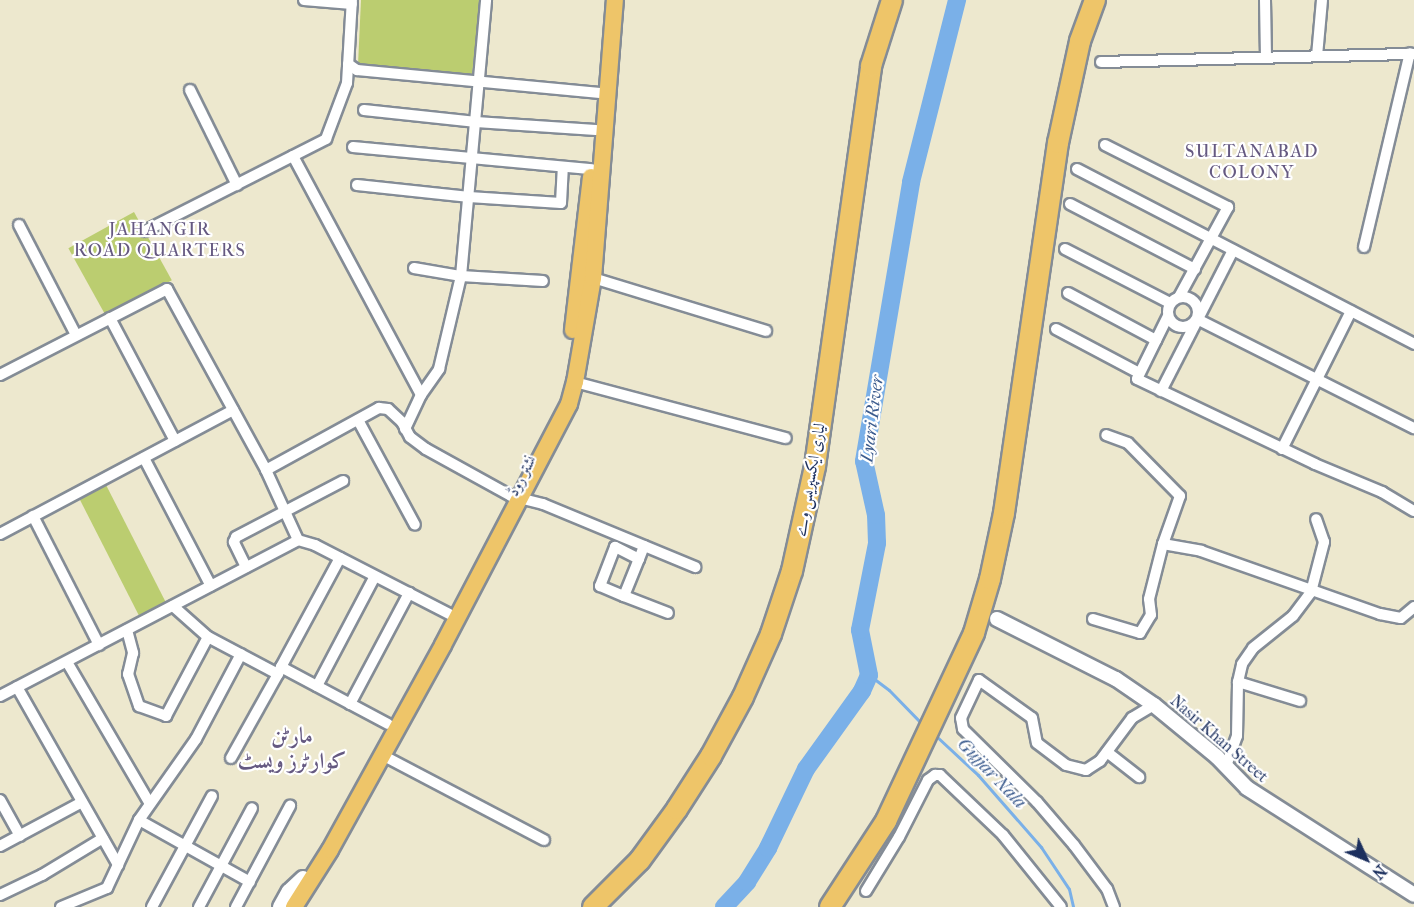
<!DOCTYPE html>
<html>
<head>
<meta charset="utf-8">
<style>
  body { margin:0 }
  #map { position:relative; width:1414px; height:907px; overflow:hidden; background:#ede8ce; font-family:"IM FELL French Canon",Amiri,serif }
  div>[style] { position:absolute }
  .green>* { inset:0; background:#bbcd70; transform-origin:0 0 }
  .stream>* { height:3px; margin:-1.5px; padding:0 1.5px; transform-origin:1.5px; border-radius:1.5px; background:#7ab0e8 }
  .river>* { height:18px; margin:-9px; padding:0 9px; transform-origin:9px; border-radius:9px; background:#7ab0e8 }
  .roads { filter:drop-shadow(2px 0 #848c96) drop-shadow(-2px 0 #848c96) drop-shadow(0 2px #848c96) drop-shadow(0 -2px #848c96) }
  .minor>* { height:10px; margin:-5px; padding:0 5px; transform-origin:5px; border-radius:5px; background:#fff }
  .minor>.ring { margin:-5px; padding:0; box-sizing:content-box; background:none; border:10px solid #fff; border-radius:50% }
  .tertiary>* { height:14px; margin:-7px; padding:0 7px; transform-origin:7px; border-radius:7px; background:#fff }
  .primary>* { height:16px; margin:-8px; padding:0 8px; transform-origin:8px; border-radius:8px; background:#eec569 }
  .motorway>* { height:20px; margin:-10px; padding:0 10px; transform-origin:10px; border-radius:10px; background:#eec569 }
  span { translate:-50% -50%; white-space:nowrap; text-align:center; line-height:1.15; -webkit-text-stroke:4.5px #fff; paint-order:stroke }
  .street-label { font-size:16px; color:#1b2f5e }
  .neighbourhood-label { font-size:18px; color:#655981; letter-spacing:1.5px }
  .water-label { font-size:18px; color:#3c5c8e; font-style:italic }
  .district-label { font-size:22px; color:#655981; font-weight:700 }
  .north { position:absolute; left:1336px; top:829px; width:60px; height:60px; -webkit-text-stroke:4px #fff; paint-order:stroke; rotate:134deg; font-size:16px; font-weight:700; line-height:24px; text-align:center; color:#1b2f5e }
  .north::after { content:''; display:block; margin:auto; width:21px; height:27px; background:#1b2f5e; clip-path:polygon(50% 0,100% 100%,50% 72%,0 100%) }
</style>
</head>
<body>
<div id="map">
  <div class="green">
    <i style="clip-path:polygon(361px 0,480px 0,472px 75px,358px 65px)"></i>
    <i style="left:134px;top:212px;width:78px;height:75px;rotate:61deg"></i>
    <i style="left:103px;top:479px;width:145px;height:30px;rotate:63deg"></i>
  </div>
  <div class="stream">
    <i style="left:869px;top:675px;width:25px;rotate:37deg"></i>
    <i style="left:889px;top:690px;width:49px;rotate:45.8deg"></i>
    <i style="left:935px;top:735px;width:59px;rotate:42.9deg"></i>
    <i style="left:978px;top:775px;width:96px;rotate:48.8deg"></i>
    <i style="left:1041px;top:847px;width:50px;rotate:56.3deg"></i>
    <i style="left:1069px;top:889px;width:18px;rotate:77deg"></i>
  </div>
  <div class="river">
    <i style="left:724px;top:907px;width:34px;rotate:-47deg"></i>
    <i style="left:747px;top:882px;width:40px;rotate:-58deg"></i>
    <i style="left:768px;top:848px;width:88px;rotate:-64.3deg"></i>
    <i style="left:806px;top:769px;width:96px;rotate:-54.3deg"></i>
    <i style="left:862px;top:691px;width:17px;rotate:-66deg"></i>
    <i style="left:869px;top:675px;width:46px;rotate:-101.3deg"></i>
    <i style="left:860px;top:630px;width:89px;rotate:-78.9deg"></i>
    <i style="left:877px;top:543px;width:28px;rotate:-92deg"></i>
    <i style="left:876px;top:515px;width:55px;rotate:-102.5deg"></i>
    <i style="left:864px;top:461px;width:283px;rotate:-80.4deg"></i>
    <i style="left:911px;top:182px;width:188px;rotate:-75.8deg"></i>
  </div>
  <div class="roads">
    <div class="minor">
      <i style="left:304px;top:0;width:48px;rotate:4.8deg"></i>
      <i style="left:1265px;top:0;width:58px;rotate:89deg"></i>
      <i style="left:1317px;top:56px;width:56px;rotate:-84.9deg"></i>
      <i style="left:1101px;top:62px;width:313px;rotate:-1.5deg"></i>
      <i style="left:348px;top:64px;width:11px;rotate:34deg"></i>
      <i style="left:357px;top:70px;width:244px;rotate:5.4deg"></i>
      <i style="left:190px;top:90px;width:106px;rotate:63.7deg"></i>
      <i style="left:364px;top:110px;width:113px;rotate:6.1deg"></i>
      <i style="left:476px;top:122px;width:120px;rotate:3.8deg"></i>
      <i style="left:1105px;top:145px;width:138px;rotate:26.8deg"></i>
      <i style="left:1228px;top:207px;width:102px;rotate:118.6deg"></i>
      <i style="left:353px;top:147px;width:240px;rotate:5.3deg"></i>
      <i style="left:293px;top:156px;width:271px;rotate:61.8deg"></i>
      <i style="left:1077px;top:169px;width:380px;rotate:27.4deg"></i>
      <i style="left:357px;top:185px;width:113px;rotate:6.1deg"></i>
      <i style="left:469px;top:197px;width:92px;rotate:3.7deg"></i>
      <i style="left:561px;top:203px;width:36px;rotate:-87deg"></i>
      <i style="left:1070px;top:204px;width:141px;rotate:27.5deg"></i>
      <i style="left:19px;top:225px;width:124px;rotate:62.6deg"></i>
      <i style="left:145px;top:231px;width:203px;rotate:-26.9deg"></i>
      <i style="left:326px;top:139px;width:60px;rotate:-69.4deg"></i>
      <i style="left:347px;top:83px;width:83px;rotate:-86.6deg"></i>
      <i style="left:1364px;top:247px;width:199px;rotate:-76.7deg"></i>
      <i style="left:1065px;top:249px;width:118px;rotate:27.2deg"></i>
      <i style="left:414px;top:268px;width:48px;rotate:9.7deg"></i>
      <i style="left:461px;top:276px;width:82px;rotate:3.5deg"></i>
      <i style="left:593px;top:278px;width:181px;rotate:17deg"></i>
      <i style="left:1068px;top:293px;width:100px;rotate:28.1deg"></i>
      <i class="ring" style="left:1168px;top:297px;width:20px;height:20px"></i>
      <i style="left:1168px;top:316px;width:70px;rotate:116.2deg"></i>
      <i style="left:1137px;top:379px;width:197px;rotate:25.5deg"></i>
      <i style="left:1315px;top:464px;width:73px;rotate:22.7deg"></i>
      <i style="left:1382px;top:492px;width:37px;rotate:31deg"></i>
      <i style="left:110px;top:318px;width:139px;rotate:62.1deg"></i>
      <i style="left:1197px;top:319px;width:243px;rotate:26.7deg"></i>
      <i style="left:1056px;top:329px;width:94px;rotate:27.9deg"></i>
      <i style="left:0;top:375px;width:188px;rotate:-27.2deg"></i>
      <i style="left:167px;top:289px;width:206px;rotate:61.3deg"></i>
      <i style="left:266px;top:470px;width:77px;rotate:65.4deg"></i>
      <i style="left:575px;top:382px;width:218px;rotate:14.9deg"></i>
      <i style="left:1161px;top:391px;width:158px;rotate:-62.9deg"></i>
      <i style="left:358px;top:420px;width:119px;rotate:61.5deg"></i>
      <i style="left:405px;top:429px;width:38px;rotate:-65deg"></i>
      <i style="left:421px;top:395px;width:32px;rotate:-55deg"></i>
      <i style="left:439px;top:369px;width:96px;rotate:-76.7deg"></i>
      <i style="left:461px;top:276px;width:277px;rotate:-84.8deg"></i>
      <i style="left:1282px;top:449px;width:154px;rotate:-63.4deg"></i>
      <i style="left:144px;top:458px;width:144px;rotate:62.4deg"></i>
      <i style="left:266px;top:470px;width:129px;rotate:-28.8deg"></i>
      <i style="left:379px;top:408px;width:9px;rotate:6deg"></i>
      <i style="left:388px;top:409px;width:19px;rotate:43deg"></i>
      <i style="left:402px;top:422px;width:17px;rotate:62deg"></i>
      <i style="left:410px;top:437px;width:20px;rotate:37deg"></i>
      <i style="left:426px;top:449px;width:97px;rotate:28.9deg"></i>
      <i style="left:511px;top:496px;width:33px;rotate:14deg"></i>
      <i style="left:543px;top:504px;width:165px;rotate:22.5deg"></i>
      <i style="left:33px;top:516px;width:145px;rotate:62.9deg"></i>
      <i style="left:0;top:534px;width:264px;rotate:-28deg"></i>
      <i style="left:1163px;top:544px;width:39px;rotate:10deg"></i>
      <i style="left:1201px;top:551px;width:190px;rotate:19.4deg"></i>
      <i style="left:1380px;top:614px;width:21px;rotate:11deg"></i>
      <i style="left:1401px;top:618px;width:17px;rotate:-40deg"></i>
      <i style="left:639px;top:559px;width:27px;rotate:-153deg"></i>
      <i style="left:615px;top:547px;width:42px;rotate:111deg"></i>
      <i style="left:600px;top:586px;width:26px;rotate:23deg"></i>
      <i style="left:624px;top:596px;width:40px;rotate:-68deg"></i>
      <i style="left:639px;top:559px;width:14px;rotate:-69deg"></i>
      <i style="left:246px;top:567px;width:28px;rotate:-116deg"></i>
      <i style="left:234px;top:542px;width:5px;rotate:-68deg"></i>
      <i style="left:236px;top:537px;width:121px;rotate:-27.6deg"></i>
      <i style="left:624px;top:596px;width:47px;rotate:21.1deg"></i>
      <i style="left:173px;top:606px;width:47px;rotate:41.5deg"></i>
      <i style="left:208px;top:637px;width:79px;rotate:27.9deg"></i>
      <i style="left:278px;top:674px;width:8px;rotate:-67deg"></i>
      <i style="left:281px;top:667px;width:121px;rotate:28deg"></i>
      <i style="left:1093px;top:619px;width:49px;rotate:16.6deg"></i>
      <i style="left:1140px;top:633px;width:21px;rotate:-59deg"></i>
      <i style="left:1151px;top:615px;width:16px;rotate:-97deg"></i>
      <i style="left:1149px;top:599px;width:57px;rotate:-75.7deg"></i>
      <i style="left:1163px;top:544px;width:51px;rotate:-70.5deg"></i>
      <i style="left:1180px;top:496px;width:74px;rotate:-134.5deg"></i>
      <i style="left:1128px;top:443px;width:23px;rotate:-160deg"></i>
      <i style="left:127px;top:630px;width:24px;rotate:75deg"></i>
      <i style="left:133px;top:653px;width:22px;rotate:103deg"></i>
      <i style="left:128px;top:674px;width:34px;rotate:71deg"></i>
      <i style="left:139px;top:706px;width:29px;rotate:20deg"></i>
      <i style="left:166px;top:716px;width:89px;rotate:-62deg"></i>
      <i style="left:67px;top:662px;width:164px;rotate:59.7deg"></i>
      <i style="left:281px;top:667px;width:124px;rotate:-61.6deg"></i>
      <i style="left:1238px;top:682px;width:65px;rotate:17deg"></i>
      <i style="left:317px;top:686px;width:124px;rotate:-62.2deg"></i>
      <i style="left:17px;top:687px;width:205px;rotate:60.4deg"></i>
      <i style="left:0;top:696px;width:336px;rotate:-27.6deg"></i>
      <i style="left:298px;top:540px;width:18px;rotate:16deg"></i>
      <i style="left:315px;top:545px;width:151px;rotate:27.2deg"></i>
      <i style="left:350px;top:704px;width:126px;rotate:-62deg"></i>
      <i style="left:1107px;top:752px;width:41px;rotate:38deg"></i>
      <i style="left:382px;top:755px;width:183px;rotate:27.7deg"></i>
      <i style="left:231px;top:758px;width:96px;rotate:-60.8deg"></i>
      <i style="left:1226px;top:766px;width:32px;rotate:-70deg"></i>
      <i style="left:1237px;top:736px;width:54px;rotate:-88.9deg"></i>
      <i style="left:1238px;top:682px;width:18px;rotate:-77deg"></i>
      <i style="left:1242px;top:664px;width:19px;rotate:-55deg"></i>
      <i style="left:1253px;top:648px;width:51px;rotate:-38.7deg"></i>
      <i style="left:1293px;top:616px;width:30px;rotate:-53deg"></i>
      <i style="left:1311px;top:592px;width:52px;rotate:-75.4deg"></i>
      <i style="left:1324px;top:542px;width:24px;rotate:-109deg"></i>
      <i style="left:0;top:800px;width:41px;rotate:60.9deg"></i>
      <i style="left:139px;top:820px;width:127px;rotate:29.2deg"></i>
      <i style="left:0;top:846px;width:93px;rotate:-28.2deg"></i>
      <i style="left:866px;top:891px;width:63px;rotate:-58.6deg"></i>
      <i style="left:899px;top:837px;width:64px;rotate:-63deg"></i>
      <i style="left:928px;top:780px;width:9px;rotate:-36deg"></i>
      <i style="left:935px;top:775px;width:5px"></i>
      <i style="left:940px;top:775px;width:87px;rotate:43.6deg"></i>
      <i style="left:1003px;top:835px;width:92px;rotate:51.1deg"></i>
      <i style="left:0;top:895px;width:47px;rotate:-25.5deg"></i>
      <i style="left:42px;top:875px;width:71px;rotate:-31.2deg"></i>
      <i style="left:61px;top:907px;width:50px;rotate:-22.4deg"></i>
      <i style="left:107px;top:888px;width:75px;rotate:-64.8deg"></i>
      <i style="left:139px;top:820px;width:99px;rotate:-54.9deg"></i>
      <i style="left:196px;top:739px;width:96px;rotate:-62.1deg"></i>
      <i style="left:152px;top:907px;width:126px;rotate:-61.6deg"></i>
      <i style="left:199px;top:907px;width:112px;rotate:-61.8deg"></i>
      <i style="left:236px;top:907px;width:115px;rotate:-61.9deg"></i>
      <i style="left:1114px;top:907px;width:19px;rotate:-111deg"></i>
      <i style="left:1107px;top:889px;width:55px;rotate:-126.9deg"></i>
      <i style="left:1074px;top:845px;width:57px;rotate:-130.7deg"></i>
      <i style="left:1037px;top:802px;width:104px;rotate:-135.4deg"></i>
      <i style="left:963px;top:729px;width:11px;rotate:-100deg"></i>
      <i style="left:961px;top:718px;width:42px;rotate:-64.7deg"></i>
      <i style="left:979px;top:680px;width:65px;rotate:35.6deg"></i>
      <i style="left:1032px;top:718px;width:25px;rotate:79deg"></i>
      <i style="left:1037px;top:743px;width:36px;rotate:37deg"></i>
      <i style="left:1066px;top:765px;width:21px;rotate:14deg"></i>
      <i style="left:1086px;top:770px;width:17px;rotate:-33deg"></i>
      <i style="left:1100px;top:761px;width:54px;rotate:-53.3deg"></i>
      <i style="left:1132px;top:718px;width:26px;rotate:-31deg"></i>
    </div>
    <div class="tertiary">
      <i style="left:997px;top:619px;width:133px;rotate:26.8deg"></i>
      <i style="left:1116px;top:679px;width:46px;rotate:34.4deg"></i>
      <i style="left:1154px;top:705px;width:82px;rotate:39.5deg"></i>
      <i style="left:1217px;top:757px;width:43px;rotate:45.9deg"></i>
      <i style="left:1247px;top:788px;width:198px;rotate:32.6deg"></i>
      <i style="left:280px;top:907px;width:18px;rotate:-61deg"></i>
      <i style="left:289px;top:891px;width:19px;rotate:-43deg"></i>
    </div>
    <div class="primary">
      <i style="left:573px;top:330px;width:154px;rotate:-83.3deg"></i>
      <i style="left:294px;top:907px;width:67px;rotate:-57.7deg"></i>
      <i style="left:330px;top:850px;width:234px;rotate:-61.1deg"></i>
      <i style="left:443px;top:645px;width:272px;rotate:-62.4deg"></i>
      <i style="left:569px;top:404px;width:23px;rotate:-75deg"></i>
      <i style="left:575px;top:382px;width:106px;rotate:-80.2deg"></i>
      <i style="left:593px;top:278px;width:279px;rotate:-85.5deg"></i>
    </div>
    <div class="motorway">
      <i style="left:593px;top:907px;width:66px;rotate:-45deg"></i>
      <i style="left:640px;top:860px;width:63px;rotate:-54deg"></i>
      <i style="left:677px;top:809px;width:63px;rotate:-57.3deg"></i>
      <i style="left:711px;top:756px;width:67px;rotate:-61.5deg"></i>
      <i style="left:743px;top:697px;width:69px;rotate:-66deg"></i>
      <i style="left:771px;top:634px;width:66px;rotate:-71.6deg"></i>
      <i style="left:792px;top:571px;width:107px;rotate:-77.6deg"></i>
      <i style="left:815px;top:466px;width:404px;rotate:-82deg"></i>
      <i style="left:871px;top:66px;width:69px;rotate:-72.3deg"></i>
      <i style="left:830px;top:907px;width:103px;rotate:-56.9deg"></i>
      <i style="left:886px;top:821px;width:208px;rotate:-64.9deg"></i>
      <i style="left:974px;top:633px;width:56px;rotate:-73.5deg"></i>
      <i style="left:990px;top:579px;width:67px;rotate:-78deg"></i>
      <i style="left:1004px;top:513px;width:374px;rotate:-81.7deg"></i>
      <i style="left:1058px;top:143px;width:104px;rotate:-77.8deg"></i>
      <i style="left:1080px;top:41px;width:44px;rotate:-69.9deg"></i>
    </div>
  </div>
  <div class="street-label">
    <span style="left:522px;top:476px;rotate:-63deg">نشتر روڈ</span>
    <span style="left:810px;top:480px;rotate:-80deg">لیاری ایکسپریس وے</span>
    <span style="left:1219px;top:739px;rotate:41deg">Nasir Khan Street</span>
  </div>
  <div class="neighbourhood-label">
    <span style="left:1252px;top:163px">SULTANABAD<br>COLONY</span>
    <span style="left:160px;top:241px">JAHANGIR<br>ROAD QUARTERS</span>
  </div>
  <div class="water-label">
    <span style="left:873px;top:419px;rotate:-83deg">Lyari River</span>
    <span style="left:991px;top:774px;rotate:46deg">Gujjar Nala</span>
  </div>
  <div class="district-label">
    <span style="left:292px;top:749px">مارٹن<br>کوارٹرز ویسٹ</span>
  </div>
  <div class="north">N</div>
</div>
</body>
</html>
